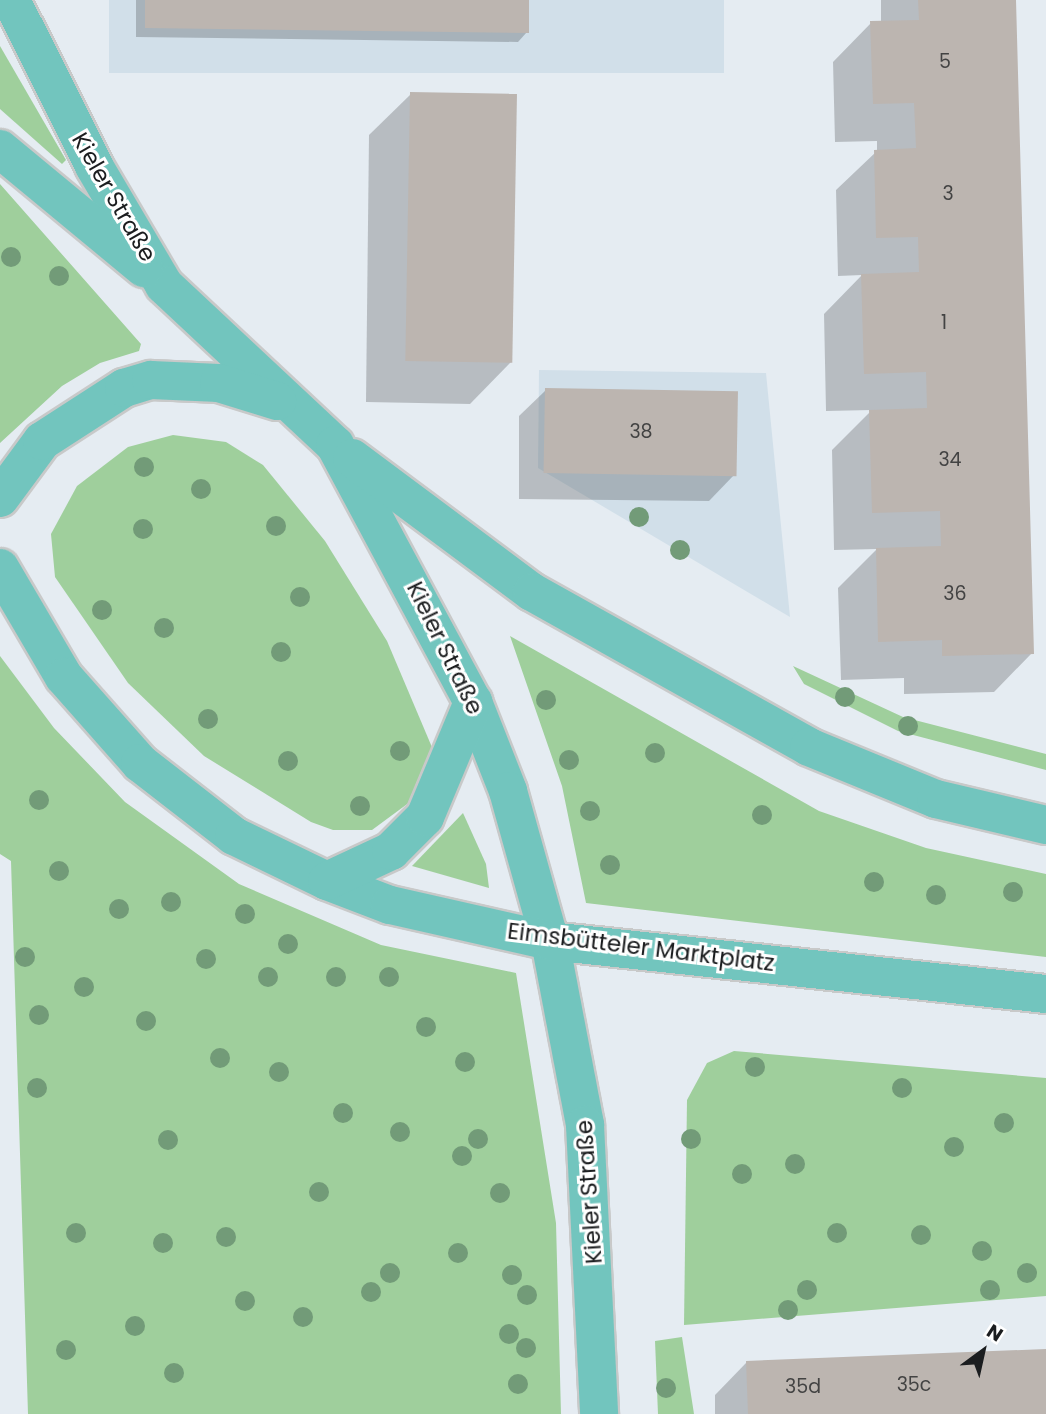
<!DOCTYPE html>
<html>
<head>
<meta charset="utf-8">
<style>
  body { margin:0 }
  #map { position:relative; width:1046px; height:1414px; overflow:hidden; background:#e5ecf2; font-family:Poppins,sans-serif }
  div>[style] { position:absolute }
  .built>* { inset:0; background:#d1dfe9; transform-origin:0 0 }
  .green>* { inset:0; background:#9fcf9c }
  .shadow>* { inset:0; background:#0003 }
  .building>* { inset:0; background:#bcb5b0; transform-origin:0 0 }
  .roads { filter:drop-shadow(2px 0 #c8c9c9) drop-shadow(-2px 0 #c8c9c9) drop-shadow(0 2px #c8c9c9) drop-shadow(0 -2px #c8c9c9) }
  .major>* { height:38px; margin:-19px; padding:0 19px; transform-origin:19px; border-radius:19px; background:#72c5be }
  .trees>* { width:20px; height:20px; margin:-10px; border-radius:50%; background:#729b78 }
  span { translate:-50% -50%; white-space:nowrap; text-align:center; line-height:1.15; -webkit-text-stroke:6px #fff; paint-order:stroke }
  .number-label { font-size:19px; color:#434343 }
  .number-label span { -webkit-text-stroke-width:0 }
  .street-label { font-size:23px; color:#1b1d1f }
  .north { position:absolute; left:948px; top:1316px; width:70px; height:70px; -webkit-text-stroke:5px #fff; paint-order:stroke; rotate:33deg; font-size:19px; font-weight:700; line-height:28px; text-align:center; color:#1b1d1f }
  .north::after { content:''; display:block; margin:auto; width:24px; height:32px; background:#1b1d1f; clip-path:polygon(50% 0,100% 100%,50% 72%,0 100%) }
</style>
</head>
<body>
<div id="map">
  <div class="built">
    <i style="left:109px;top:0;width:615px;height:73px"></i>
    <i style="clip-path:polygon(539px 370px,766px 373px,790px 617px,538px 468px)"></i>
  </div>
  <div class="green">
    <i style="clip-path:polygon(0 46px,66px 160px,62px 164px,0 109px)"></i>
    <i style="clip-path:polygon(0 184px,141px 344px,139px 351px,100px 363px,62px 386px,0 443px)"></i>
    <i style="clip-path:polygon(173px 435px,226px 442px,263px 465px,325px 541px,387px 641px,434px 752px,414px 799px,372px 830px,333px 830px,311px 822px,204px 756px,128px 683px,55px 577px,51px 534px,77px 486px,128px 447px)"></i>
    <i style="clip-path:polygon(510px 636px,819px 811px,926px 848px,1046px 874px,1046px 957px,586px 903px,562px 786px)"></i>
    <i style="clip-path:polygon(0 656px,54px 728px,125px 802px,239px 884px,381px 945px,516px 973px,556px 1223px,561px 1414px,28px 1414px,11px 861px,0 854px)"></i>
    <i style="clip-path:polygon(793px 666px,903px 717px,1046px 754px,1046px 770px,898px 731px,804px 684px)"></i>
    <i style="clip-path:polygon(463px 813px,486px 864px,489px 888px,412px 866px)"></i>
    <i style="clip-path:polygon(734px 1051px,1046px 1078px,1046px 1296px,684px 1325px,687px 1100px,707px 1063px)"></i>
    <i style="clip-path:polygon(682px 1337px,694px 1414px,658px 1414px,655px 1341px)"></i>
  </div>
  <div class="shadow">
    <i style="clip-path:polygon(136px 0,528px 0,527px 32px,518px 42px,136px 37px)"></i>
    <i style="clip-path:polygon(881px 0,1015px 0,1032px 653px,994px 692px,904px 694px,904px 678px,841px 680px,838px 588px,877px 549px,834px 550px,832px 450px,872px 410px,826px 411px,824px 314px,862px 275px,838px 276px,836px 190px,877px 151px,877px 141px,835px 142px,833px 62px,871px 23px,881px 23px)"></i>
    <i style="clip-path:polygon(411px 94px,511px 362px,470px 404px,366px 402px,369px 135px)"></i>
    <i style="clip-path:polygon(546px 390px,735px 474px,709px 501px,519px 499px,519px 416px)"></i>
    <i style="clip-path:polygon(1046px 1351px,1046px 1414px,715px 1414px,715px 1395px,747px 1362px)"></i>
  </div>
  <div class="building">
    <i style="clip-path:polygon(145px 0,529px 0,529px 33px,145px 28px)"></i>
    <i style="clip-path:polygon(918px 0,1016px 0,1034px 654px,942px 656px,942px 640px,878px 642px,876px 548px,941px 546px,940px 511px,872px 513px,869px 410px,927px 408px,926px 372px,864px 374px,861px 274px,919px 272px,918px 237px,876px 238px,874px 150px,916px 148px,914px 103px,873px 104px,870px 21px,919px 20px)"></i>
    <i style="left:410px;top:92px;width:107px;height:269px;rotate:1deg"></i>
    <i style="left:545px;top:388px;width:193px;height:85px;rotate:1deg"></i>
    <i style="clip-path:polygon(1046px 1349px,1046px 1414px,748px 1414px,746px 1361px)"></i>
  </div>
  <div class="roads">
    <div class="major">
      <i style="left:11px;top:0;width:186px;rotate:63.4deg"></i>
      <i style="left:94px;top:166px;width:138px;rotate:59.5deg"></i>
      <i style="left:164px;top:285px;width:234px;rotate:43.1deg"></i>
      <i style="left:335px;top:445px;width:292px;rotate:61.8deg"></i>
      <i style="left:473px;top:702px;width:96px;rotate:68.5deg"></i>
      <i style="left:508px;top:791px;width:156px;rotate:74.4deg"></i>
      <i style="left:550px;top:941px;width:187px;rotate:79.2deg"></i>
      <i style="left:585px;top:1125px;width:289px;rotate:87.2deg"></i>
      <i style="left:0;top:149px;width:187px;rotate:39.6deg"></i>
      <i style="left:352px;top:458px;width:224px;rotate:36.7deg"></i>
      <i style="left:532px;top:592px;width:317px;rotate:29.2deg"></i>
      <i style="left:809px;top:747px;width:137px;rotate:22.3deg"></i>
      <i style="left:936px;top:799px;width:113px;rotate:13.3deg"></i>
      <i style="left:0;top:498px;width:71px;rotate:-53.6deg"></i>
      <i style="left:42px;top:441px;width:98px;rotate:-32.9deg"></i>
      <i style="left:124px;top:388px;width:28px;rotate:-17deg"></i>
      <i style="left:151px;top:380px;width:68px;rotate:2.5deg"></i>
      <i style="left:219px;top:383px;width:61px;rotate:17.2deg"></i>
      <i style="left:0;top:568px;width:126px;rotate:59.6deg"></i>
      <i style="left:64px;top:677px;width:115px;rotate:48.5deg"></i>
      <i style="left:140px;top:763px;width:119px;rotate:37.8deg"></i>
      <i style="left:234px;top:836px;width:103px;rotate:25.8deg"></i>
      <i style="left:327px;top:881px;width:67px;rotate:20.9deg"></i>
      <i style="left:390px;top:905px;width:164px;rotate:12.7deg"></i>
      <i style="left:550px;top:941px;width:499px;rotate:6.1deg"></i>
      <i style="left:327px;top:881px;width:71px;rotate:-25.1deg"></i>
      <i style="left:391px;top:851px;width:48px;rotate:-45deg"></i>
      <i style="left:425px;top:817px;width:125px;rotate:-67.3deg"></i>
    </div>
  </div>
  <div class="trees">
    <i style="left:11px;top:257px"></i>
    <i style="left:59px;top:276px"></i>
    <i style="left:144px;top:467px"></i>
    <i style="left:201px;top:489px"></i>
    <i style="left:639px;top:517px"></i>
    <i style="left:276px;top:526px"></i>
    <i style="left:143px;top:529px"></i>
    <i style="left:680px;top:550px"></i>
    <i style="left:300px;top:597px"></i>
    <i style="left:102px;top:610px"></i>
    <i style="left:164px;top:628px"></i>
    <i style="left:281px;top:652px"></i>
    <i style="left:845px;top:697px"></i>
    <i style="left:546px;top:700px"></i>
    <i style="left:208px;top:719px"></i>
    <i style="left:908px;top:726px"></i>
    <i style="left:400px;top:751px"></i>
    <i style="left:655px;top:753px"></i>
    <i style="left:569px;top:760px"></i>
    <i style="left:288px;top:761px"></i>
    <i style="left:39px;top:800px"></i>
    <i style="left:360px;top:806px"></i>
    <i style="left:590px;top:811px"></i>
    <i style="left:762px;top:815px"></i>
    <i style="left:610px;top:865px"></i>
    <i style="left:59px;top:871px"></i>
    <i style="left:874px;top:882px"></i>
    <i style="left:1013px;top:892px"></i>
    <i style="left:936px;top:895px"></i>
    <i style="left:171px;top:902px"></i>
    <i style="left:119px;top:909px"></i>
    <i style="left:245px;top:914px"></i>
    <i style="left:288px;top:944px"></i>
    <i style="left:25px;top:957px"></i>
    <i style="left:206px;top:959px"></i>
    <i style="left:268px;top:977px"></i>
    <i style="left:336px;top:977px"></i>
    <i style="left:389px;top:977px"></i>
    <i style="left:84px;top:987px"></i>
    <i style="left:39px;top:1015px"></i>
    <i style="left:146px;top:1021px"></i>
    <i style="left:426px;top:1027px"></i>
    <i style="left:220px;top:1058px"></i>
    <i style="left:465px;top:1062px"></i>
    <i style="left:755px;top:1067px"></i>
    <i style="left:279px;top:1072px"></i>
    <i style="left:37px;top:1088px"></i>
    <i style="left:902px;top:1088px"></i>
    <i style="left:343px;top:1113px"></i>
    <i style="left:1004px;top:1123px"></i>
    <i style="left:400px;top:1132px"></i>
    <i style="left:478px;top:1139px"></i>
    <i style="left:691px;top:1139px"></i>
    <i style="left:168px;top:1140px"></i>
    <i style="left:954px;top:1147px"></i>
    <i style="left:462px;top:1156px"></i>
    <i style="left:795px;top:1164px"></i>
    <i style="left:742px;top:1174px"></i>
    <i style="left:319px;top:1192px"></i>
    <i style="left:500px;top:1193px"></i>
    <i style="left:76px;top:1233px"></i>
    <i style="left:837px;top:1233px"></i>
    <i style="left:921px;top:1235px"></i>
    <i style="left:226px;top:1237px"></i>
    <i style="left:163px;top:1243px"></i>
    <i style="left:982px;top:1251px"></i>
    <i style="left:458px;top:1253px"></i>
    <i style="left:390px;top:1273px"></i>
    <i style="left:1027px;top:1273px"></i>
    <i style="left:512px;top:1275px"></i>
    <i style="left:807px;top:1290px"></i>
    <i style="left:990px;top:1290px"></i>
    <i style="left:371px;top:1292px"></i>
    <i style="left:527px;top:1295px"></i>
    <i style="left:245px;top:1301px"></i>
    <i style="left:788px;top:1310px"></i>
    <i style="left:303px;top:1317px"></i>
    <i style="left:135px;top:1326px"></i>
    <i style="left:509px;top:1334px"></i>
    <i style="left:526px;top:1348px"></i>
    <i style="left:66px;top:1350px"></i>
    <i style="left:174px;top:1373px"></i>
    <i style="left:518px;top:1384px"></i>
    <i style="left:666px;top:1388px"></i>
  </div>
  <div class="number-label">
    <span style="left:945px;top:62px">5</span>
    <span style="left:948px;top:194px">3</span>
    <span style="left:944px;top:323px">1</span>
    <span style="left:641px;top:432px">38</span>
    <span style="left:950px;top:460px">34</span>
    <span style="left:955px;top:594px">36</span>
    <span style="left:914px;top:1385px">35c</span>
    <span style="left:803px;top:1387px">35d</span>
  </div>
  <div class="street-label">
    <span style="left:114px;top:197px;rotate:60deg">Kieler Straße</span>
    <span style="left:445px;top:648px;rotate:64deg">Kieler Straße</span>
    <span style="left:641px;top:947px;rotate:7deg">Eimsbütteler Marktplatz</span>
    <span style="left:589px;top:1192px;rotate:-94deg">Kieler Straße</span>
  </div>
  <div class="north">N</div>
</div>
</body>
</html>
